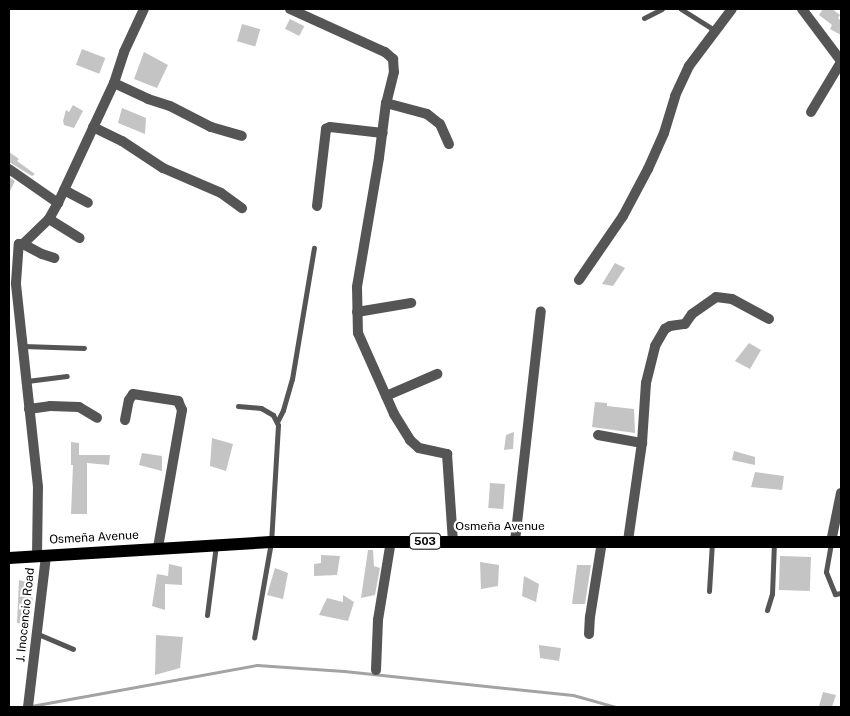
<!DOCTYPE html>
<html>
<head>
<meta charset="utf-8">
<style>
  body { margin:0 }
  #map { position:relative; width:850px; height:716px; overflow:hidden; background:#fff; font-family:"Public Sans",sans-serif }
  div>[style] { position:absolute }
  .stream>* { height:3px; margin:-1.5px; padding:0 1.5px; transform-origin:1.5px; border-radius:1.5px; background:#a3a3a3 }
  .building>* { inset:0; background:#c4c4c4; transform-origin:0 0 }
  .service>* { height:5px; margin:-2.5px; padding:0 2.5px; transform-origin:2.5px; border-radius:2.5px; background:#555 }
  .minor>* { height:10px; margin:-5px; padding:0 5px; transform-origin:5px; border-radius:5px; background:#555 }
  .primary>* { height:12px; margin:-6px; padding:0 6px; transform-origin:6px; border-radius:6px; background:#000 }
  span { translate:-50% -50%; white-space:nowrap; text-align:center; line-height:1.15; -webkit-text-stroke:4.5px #fff; paint-order:stroke }
  .shield-label span { padding:1px 4px; background:#fff; border:1px solid; border-radius:4px; -webkit-text-stroke-width:0 }
  .shield-label { font-size:11px; color:#000; font-weight:700 }
  .street-label { font-size:12px; color:#000 }
  .frame { position:absolute; inset:0; border:10px solid #000; pointer-events:none }
</style>
</head>
<body>
<div id="map">
  <div class="stream">
    <i style="left:31px;top:706px;width:230px;rotate:-10.3deg"></i>
    <i style="left:257px;top:665px;width:87px;rotate:3.9deg"></i>
    <i style="left:344px;top:671px;width:230px;rotate:6deg"></i>
    <i style="left:573px;top:695px;width:45px;rotate:15.6deg"></i>
  </div>
  <div class="building">
    <i style="clip-path:polygon(823px 9px,832px 9px,840px 15px,838px 18px,841px 21px,841px 35px,830px 29px,832px 25px,819px 15px)"></i>
    <i style="left:290px;top:19px;width:16px;height:11px;rotate:27deg"></i>
    <i style="left:242px;top:24px;width:19px;height:18px;rotate:16deg"></i>
    <i style="left:82px;top:49px;width:25px;height:17px;rotate:21deg"></i>
    <i style="clip-path:polygon(144px 52px,168px 65px,157px 88px,134px 79px)"></i>
    <i style="clip-path:polygon(73px 105px,83px 111px,74px 128px,64px 125px,63px 121px,66px 110px,69px 112px)"></i>
    <i style="clip-path:polygon(122px 108px,146px 118px,145px 134px,118px 123px)"></i>
    <i style="clip-path:polygon(9px 152px,19px 159px,17px 161px,35px 174px,32px 176px,9px 162px)"></i>
    <i style="clip-path:polygon(9px 177px,15px 181px,9px 193px)"></i>
    <i style="clip-path:polygon(615px 263px,625px 268px,613px 286px,602px 284px)"></i>
    <i style="clip-path:polygon(749px 343px,761px 350px,750px 369px,735px 361px)"></i>
    <i style="clip-path:polygon(595px 402px,607px 403px,607px 406px,634px 409px,635px 433px,592px 427px)"></i>
    <i style="clip-path:polygon(514px 432px,513px 449px,504px 450px,506px 435px)"></i>
    <i style="clip-path:polygon(212px 438px,233px 444px,226px 471px,210px 466px)"></i>
    <i style="clip-path:polygon(71px 442px,79px 443px,79px 455px,110px 455px,109px 465px,87px 463px,87px 514px,71px 514px,73px 465px,71px 465px)"></i>
    <i style="clip-path:polygon(734px 451px,755px 457px,755px 465px,732px 460px)"></i>
    <i style="clip-path:polygon(142px 453px,162px 456px,162px 471px,139px 465px)"></i>
    <i style="clip-path:polygon(755px 472px,784px 476px,782px 490px,751px 487px)"></i>
    <i style="left:490px;top:483px;width:15px;height:25px;rotate:4deg"></i>
    <i style="clip-path:polygon(368px 550px,373px 550px,374px 566px,380px 568px,375px 595px,361px 598px)"></i>
    <i style="clip-path:polygon(321px 555px,340px 556px,337px 575px,314px 576px,314px 564px,321px 563px)"></i>
    <i style="left:780px;top:556px;width:31px;height:34px;rotate:2deg"></i>
    <i style="clip-path:polygon(480px 562px,499px 565px,498px 586px,481px 589px)"></i>
    <i style="clip-path:polygon(169px 564px,182px 567px,182px 585px,165px 584px,165px 610px,152px 606px,157px 574px,168px 576px)"></i>
    <i style="clip-path:polygon(577px 565px,591px 565px,585px 604px,572px 604px)"></i>
    <i style="clip-path:polygon(275px 568px,288px 573px,283px 599px,267px 595px)"></i>
    <i style="clip-path:polygon(524px 576px,539px 584px,536px 602px,522px 596px)"></i>
    <i style="clip-path:polygon(19px 580px,34px 584px,30px 625px,17px 623px)"></i>
    <i style="clip-path:polygon(343px 595px,354px 602px,348px 621px,319px 615px,327px 598px,343px 602px)"></i>
    <i style="clip-path:polygon(156px 635px,183px 637px,180px 668px,155px 675px)"></i>
    <i style="clip-path:polygon(539px 645px,561px 648px,559px 661px,540px 658px)"></i>
    <i style="clip-path:polygon(823px 692px,836px 695px,832px 707px,819px 706px)"></i>
  </div>
  <div class="service">
    <i style="left:681px;top:9px;width:41px;rotate:32.2deg"></i>
    <i style="left:644px;top:18px;width:20px;rotate:-27deg"></i>
    <i style="left:23px;top:346px;width:61px;rotate:1.9deg"></i>
    <i style="left:27px;top:381px;width:40px;rotate:-7.1deg"></i>
    <i style="left:238px;top:406px;width:23px;rotate:5deg"></i>
    <i style="left:261px;top:408px;width:14px;rotate:30deg"></i>
    <i style="left:273px;top:415px;width:11px;rotate:63deg"></i>
    <i style="left:278px;top:425px;width:117px;rotate:93.4deg"></i>
    <i style="left:271px;top:542px;width:97px;rotate:100deg"></i>
    <i style="left:277px;top:422px;width:13px;rotate:-63deg"></i>
    <i style="left:283px;top:410px;width:32px;rotate:-74deg"></i>
    <i style="left:292px;top:379px;width:133px;rotate:-80.5deg"></i>
    <i style="left:831px;top:543px;width:29px;rotate:100deg"></i>
    <i style="left:826px;top:572px;width:24px;rotate:68deg"></i>
    <i style="left:835px;top:594px;width:6px;rotate:-9deg"></i>
    <i style="left:709px;top:591px;width:49px;rotate:-86.5deg"></i>
    <i style="left:767px;top:610px;width:17px;rotate:-73deg"></i>
    <i style="left:772px;top:594px;width:52px;rotate:-87.8deg"></i>
    <i style="left:207px;top:615px;width:71px;rotate:-82.7deg"></i>
    <i style="left:38px;top:634px;width:38px;rotate:23deg"></i>
  </div>
  <div class="minor">
    <i style="left:290px;top:9px;width:104px;rotate:24.4deg"></i>
    <i style="left:385px;top:52px;width:11px;rotate:41deg"></i>
    <i style="left:393px;top:59px;width:13px;rotate:86deg"></i>
    <i style="left:394px;top:72px;width:32px;rotate:104deg"></i>
    <i style="left:386px;top:103px;width:55px;rotate:97.3deg"></i>
    <i style="left:379px;top:158px;width:131px;rotate:99.7deg"></i>
    <i style="left:357px;top:287px;width:46px;rotate:88.8deg"></i>
    <i style="left:358px;top:333px;width:89px;rotate:66deg"></i>
    <i style="left:394px;top:414px;width:31px;rotate:58deg"></i>
    <i style="left:410px;top:440px;width:12px;rotate:42deg"></i>
    <i style="left:419px;top:448px;width:29px;rotate:12deg"></i>
    <i style="left:447px;top:454px;width:87px;rotate:86.1deg"></i>
    <i style="left:802px;top:9px;width:65px;rotate:53.1deg"></i>
    <i style="left:114px;top:83px;width:38px;rotate:25deg"></i>
    <i style="left:148px;top:99px;width:23px;rotate:18deg"></i>
    <i style="left:170px;top:106px;width:46px;rotate:27.1deg"></i>
    <i style="left:211px;top:127px;width:32px;rotate:16deg"></i>
    <i style="left:386px;top:103px;width:42px;rotate:15deg"></i>
    <i style="left:427px;top:114px;width:16px;rotate:38deg"></i>
    <i style="left:440px;top:124px;width:22px;rotate:66deg"></i>
    <i style="left:811px;top:112px;width:58px;rotate:-59deg"></i>
    <i style="left:93px;top:127px;width:32px;rotate:26deg"></i>
    <i style="left:122px;top:141px;width:49px;rotate:33.4deg"></i>
    <i style="left:163px;top:168px;width:63px;rotate:23.3deg"></i>
    <i style="left:221px;top:193px;width:26px;rotate:36deg"></i>
    <i style="left:9px;top:169px;width:60px;rotate:34.8deg"></i>
    <i style="left:64px;top:190px;width:27px;rotate:28deg"></i>
    <i style="left:317px;top:206px;width:78px;rotate:-83.3deg"></i>
    <i style="left:326px;top:129px;width:4px;rotate:-27deg"></i>
    <i style="left:330px;top:127px;width:53px;rotate:6.5deg"></i>
    <i style="left:49px;top:219px;width:36px;rotate:32deg"></i>
    <i style="left:23px;top:244px;width:21px;rotate:28deg"></i>
    <i style="left:42px;top:254px;width:13px;rotate:18deg"></i>
    <i style="left:579px;top:280px;width:78px;rotate:-55.5deg"></i>
    <i style="left:623px;top:216px;width:53px;rotate:-62deg"></i>
    <i style="left:648px;top:169px;width:39px;rotate:-66deg"></i>
    <i style="left:664px;top:133px;width:39px;rotate:-73deg"></i>
    <i style="left:675px;top:96px;width:33px;rotate:-65deg"></i>
    <i style="left:689px;top:66px;width:71px;rotate:-53deg"></i>
    <i style="left:357px;top:312px;width:55px;rotate:-9.5deg"></i>
    <i style="left:386px;top:396px;width:56px;rotate:-23.3deg"></i>
    <i style="left:29px;top:409px;width:21px;rotate:-8deg"></i>
    <i style="left:50px;top:406px;width:29px;rotate:2deg"></i>
    <i style="left:79px;top:407px;width:21px;rotate:31deg"></i>
    <i style="left:125px;top:420px;width:20px;rotate:-79deg"></i>
    <i style="left:129px;top:400px;width:7px;rotate:-56deg"></i>
    <i style="left:133px;top:394px;width:46px;rotate:8.8deg"></i>
    <i style="left:178px;top:401px;width:10px;rotate:66deg"></i>
    <i style="left:182px;top:410px;width:140px;rotate:99.9deg"></i>
    <i style="left:598px;top:435px;width:45px;rotate:10.3deg"></i>
    <i style="left:515px;top:541px;width:231px;rotate:-83.6deg"></i>
    <i style="left:628px;top:541px;width:99px;rotate:-81.9deg"></i>
    <i style="left:642px;top:443px;width:60px;rotate:-86.2deg"></i>
    <i style="left:646px;top:383px;width:38px;rotate:-76deg"></i>
    <i style="left:655px;top:346px;width:20px;rotate:-60deg"></i>
    <i style="left:665px;top:329px;width:6px;rotate:-31deg"></i>
    <i style="left:670px;top:326px;width:15px;rotate:-8deg"></i>
    <i style="left:685px;top:324px;width:12px;rotate:-55deg"></i>
    <i style="left:692px;top:314px;width:29px;rotate:-35deg"></i>
    <i style="left:716px;top:297px;width:16px;rotate:7deg"></i>
    <i style="left:732px;top:299px;width:42px;rotate:28.4deg"></i>
    <i style="left:831px;top:542px;width:50px;rotate:-78.5deg"></i>
    <i style="left:37px;top:556px;width:69px;rotate:-89.2deg"></i>
    <i style="left:38px;top:487px;width:205px;rotate:-96.2deg"></i>
    <i style="left:16px;top:283px;width:39px;rotate:-86deg"></i>
    <i style="left:19px;top:244px;width:4px"></i>
    <i style="left:23px;top:244px;width:36px;rotate:-44deg"></i>
    <i style="left:49px;top:219px;width:18px;rotate:-61deg"></i>
    <i style="left:58px;top:203px;width:132px;rotate:-65deg"></i>
    <i style="left:114px;top:83px;width:33px;rotate:-72deg"></i>
    <i style="left:124px;top:52px;width:47px;rotate:-65.1deg"></i>
    <i style="left:589px;top:634px;width:17px;rotate:-87deg"></i>
    <i style="left:590px;top:617px;width:77px;rotate:-81deg"></i>
    <i style="left:376px;top:670px;width:50px;rotate:-87.7deg"></i>
    <i style="left:378px;top:620px;width:80px;rotate:-80.7deg"></i>
    <i style="left:28px;top:707px;width:153px;rotate:-83.2deg"></i>
  </div>
  <div class="primary">
    <i style="left:9px;top:558px;width:262px;rotate:-3.5deg"></i>
    <i style="left:271px;top:542px;width:570px"></i>
  </div>
  <div class="shield-label">
    <span style="left:425px;top:541px">503</span>
  </div>
  <div class="street-label">
    <span style="left:500px;top:527px">Osmeña Avenue</span>
    <span style="left:94px;top:538px;rotate:-3deg">Osmeña Avenue</span>
    <span style="left:26px;top:615px;rotate:-84deg">J. Inocencio Road</span>
  </div>
  <div class="frame"></div>
</div>
</body>
</html>
